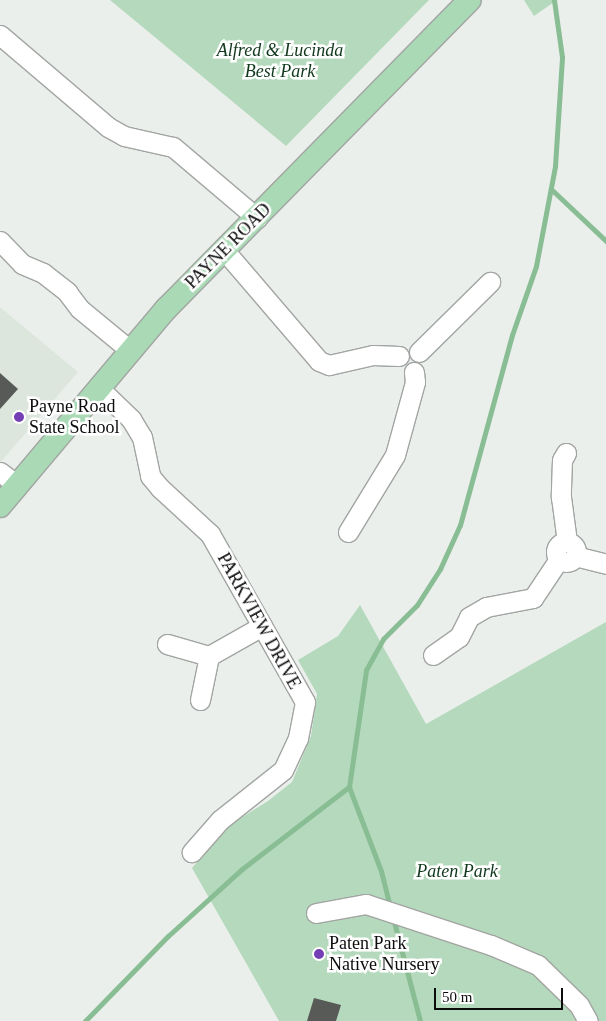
<!DOCTYPE html>
<html>
<head>
<meta charset="utf-8">
<style>
  body { margin:0 }
  #map { position:relative; width:606px; height:1021px; overflow:hidden; background:#ebefec; font-family:"Times New Roman",serif }
  div>[style] { position:absolute }
  .built>* { inset:0; background:#dce6dd }
  .green>* { inset:0; background:#b5d9bc }
  .stream>* { height:5px; margin:-2.5px; padding:0 2.5px; transform-origin:2.5px; border-radius:2.5px; background:#89bd94 }
  .building>* { inset:0; background:#575a57 }
  .roads { filter:drop-shadow(1px 0 #a2a5a2) drop-shadow(-1px 0 #a2a5a2) drop-shadow(0 1px #a2a5a2) drop-shadow(0 -1px #a2a5a2) }
  .minor>* { height:19px; margin:-9.5px; padding:0 9.5px; transform-origin:9.5px; border-radius:9.5px; background:#fff }
  .minor>.ring { margin:-9.5px; padding:0; box-sizing:content-box; background:none; border:19px solid #fff; border-radius:50% }
  .major>* { height:22px; margin:-11px; padding:0 11px; transform-origin:11px; border-radius:11px; background:#a9dab5 }
  .dots>* { width:14px; height:14px; translate:-50% -50%; box-sizing:border-box; border:2px solid #fff; border-radius:50% }
  span { translate:-50% -50%; white-space:nowrap; text-align:center; line-height:1.15; -webkit-text-stroke:5px #fff; paint-order:stroke }
  .park-label { font-size:18px; color:#11381d; font-style:italic }
  .street-label { font-size:18px; color:#0b0c0b }
  .poi-label { font-size:18px; color:#0b0c0b }
  .left { translate:0 -50%; text-align:left }
  .scale { position:absolute; left:434px; top:988px; width:129px; height:22px; box-sizing:border-box; border:2px solid #0b0c0b; border-top:0; padding-left:6px; font-size:15px; line-height:18px; white-space:nowrap; color:#0b0c0b; -webkit-text-stroke:4px #fff; paint-order:stroke }
</style>
</head>
<body>
<div id="map">
  <div class="built">
    <i style="clip-path:polygon(0 307px,78px 372px,0 463px)"></i>
  </div>
  <div class="green">
    <i style="clip-path:polygon(110px 0,429px 0,286px 146px)"></i>
    <i style="clip-path:polygon(524px 0,557px 0,534px 16px)"></i>
    <i style="clip-path:polygon(360px 605px,426px 724px,606px 622px,606px 1021px,279px 1021px,192px 868px,228px 826px,268px 801px,292px 782px,311px 736px,317px 694px,298px 660px,338px 636px)"></i>
  </div>
  <div class="stream">
    <i style="left:551px;top:189px;width:76px;rotate:43.4deg"></i>
    <i style="left:390px;top:907px;width:37px;rotate:-104deg"></i>
    <i style="left:381px;top:871px;width:90px;rotate:-110.9deg"></i>
    <i style="left:349px;top:787px;width:118px;rotate:-81.7deg"></i>
    <i style="left:366px;top:670px;width:35px;rotate:-61deg"></i>
    <i style="left:383px;top:639px;width:48px;rotate:-45deg"></i>
    <i style="left:417px;top:605px;width:43px;rotate:-57.4deg"></i>
    <i style="left:440px;top:569px;width:48px;rotate:-65.6deg"></i>
    <i style="left:460px;top:525px;width:197px;rotate:-74.7deg"></i>
    <i style="left:512px;top:335px;width:73px;rotate:-70.8deg"></i>
    <i style="left:536px;top:266px;width:102px;rotate:-79.2deg"></i>
    <i style="left:555px;top:166px;width:109px;rotate:-86.3deg"></i>
    <i style="left:562px;top:57px;width:58px;rotate:-98deg"></i>
    <i style="left:393px;top:918px;width:106px;rotate:75.3deg"></i>
    <i style="left:85px;top:1021px;width:119px;rotate:-45.7deg"></i>
    <i style="left:168px;top:936px;width:100px;rotate:-42.2deg"></i>
    <i style="left:242px;top:869px;width:135px;rotate:-37.5deg"></i>
  </div>
  <div class="building">
    <i style="clip-path:polygon(0 373px,18px 389px,0 409px)"></i>
    <i style="clip-path:polygon(314px 998px,341px 1005px,336px 1021px,307px 1021px)"></i>
  </div>
  <div class="roads">
    <div class="minor">
      <i style="left:0;top:35px;width:142px;rotate:40.4deg"></i>
      <i style="left:108px;top:127px;width:18px;rotate:29deg"></i>
      <i style="left:124px;top:136px;width:50px;rotate:12.7deg"></i>
      <i style="left:173px;top:147px;width:110px;rotate:40.2deg"></i>
      <i style="left:0;top:241px;width:32px;rotate:46deg"></i>
      <i style="left:22px;top:264px;width:23px;rotate:23deg"></i>
      <i style="left:43px;top:273px;width:31px;rotate:38deg"></i>
      <i style="left:67px;top:292px;width:21px;rotate:53deg"></i>
      <i style="left:80px;top:309px;width:66px;rotate:39.5deg"></i>
      <i style="left:224px;top:250px;width:146px;rotate:49.4deg"></i>
      <i style="left:319px;top:361px;width:11px;rotate:22deg"></i>
      <i style="left:329px;top:365px;width:45px;rotate:-12.8deg"></i>
      <i style="left:373px;top:355px;width:26px;rotate:2deg"></i>
      <i style="left:419px;top:352px;width:100px;rotate:-44.6deg"></i>
      <i style="left:99px;top:388px;width:45px;rotate:44.1deg"></i>
      <i style="left:131px;top:419px;width:21px;rotate:59deg"></i>
      <i style="left:142px;top:437px;width:40px;rotate:78deg"></i>
      <i style="left:150px;top:476px;width:16px;rotate:50deg"></i>
      <i style="left:160px;top:488px;width:68px;rotate:42.6deg"></i>
      <i style="left:210px;top:534px;width:193px;rotate:60.5deg"></i>
      <i style="left:305px;top:702px;width:37px;rotate:101deg"></i>
      <i style="left:298px;top:738px;width:35px;rotate:115deg"></i>
      <i style="left:283px;top:770px;width:80px;rotate:141.6deg"></i>
      <i style="left:220px;top:820px;width:43px;rotate:131.2deg"></i>
      <i style="left:566px;top:453px;width:8px;rotate:120deg"></i>
      <i style="left:562px;top:460px;width:37px;rotate:92deg"></i>
      <i style="left:561px;top:497px;width:45px;rotate:82.4deg"></i>
      <i style="left:0;top:472px;width:21px;rotate:37deg"></i>
      <i style="left:348px;top:532px;width:90px;rotate:-58.6deg"></i>
      <i style="left:395px;top:455px;width:76px;rotate:-74.7deg"></i>
      <i style="left:415px;top:382px;width:10px;rotate:-96deg"></i>
      <i class="ring" style="left:556px;top:542px;width:1px;height:1px"></i>
      <i style="left:575px;top:556px;width:32px;rotate:14deg"></i>
      <i style="left:167px;top:644px;width:44px;rotate:15.9deg"></i>
      <i style="left:209px;top:656px;width:45px;rotate:101.6deg"></i>
      <i style="left:433px;top:655px;width:32px;rotate:-35deg"></i>
      <i style="left:459px;top:637px;width:22px;rotate:-63deg"></i>
      <i style="left:469px;top:617px;width:20px;rotate:-30deg"></i>
      <i style="left:486px;top:607px;width:48px;rotate:-10.8deg"></i>
      <i style="left:533px;top:598px;width:47px;rotate:-56.3deg"></i>
      <i style="left:209px;top:656px;width:61px;rotate:-29.5deg"></i>
      <i style="left:316px;top:913px;width:51px;rotate:-10.2deg"></i>
      <i style="left:366px;top:904px;width:132px;rotate:18.2deg"></i>
      <i style="left:491px;top:945px;width:51px;rotate:23.1deg"></i>
      <i style="left:538px;top:965px;width:57px;rotate:44.3deg"></i>
      <i style="left:579px;top:1005px;width:18px;rotate:61deg"></i>
    </div>
    <div class="major">
      <i style="left:0;top:506px;width:258px;rotate:-49.9deg"></i>
      <i style="left:166px;top:309px;width:433px;rotate:-45.5deg"></i>
    </div>
  </div>
  <div class="dots">
    <i style="left:19px;top:417px;background:#743eb5"></i>
    <i style="left:319px;top:954px;background:#743eb5"></i>
  </div>
  <div class="park-label">
    <span style="left:280px;top:61px">Alfred &amp; Lucinda<br>Best Park</span>
    <span style="left:457px;top:871px">Paten Park</span>
  </div>
  <div class="street-label">
    <span style="left:228px;top:246px;rotate:-45deg">PAYNE ROAD</span>
    <span style="left:259px;top:621px;rotate:61deg">PARKVIEW DRIVE</span>
  </div>
  <div class="poi-label">
    <span class="left" style="left:29px;top:417px">Payne Road<br>State School</span>
    <span class="left" style="left:329px;top:954px">Paten Park<br>Native Nursery</span>
  </div>
  <div class="scale">50 m</div>
</div>
</body>
</html>
